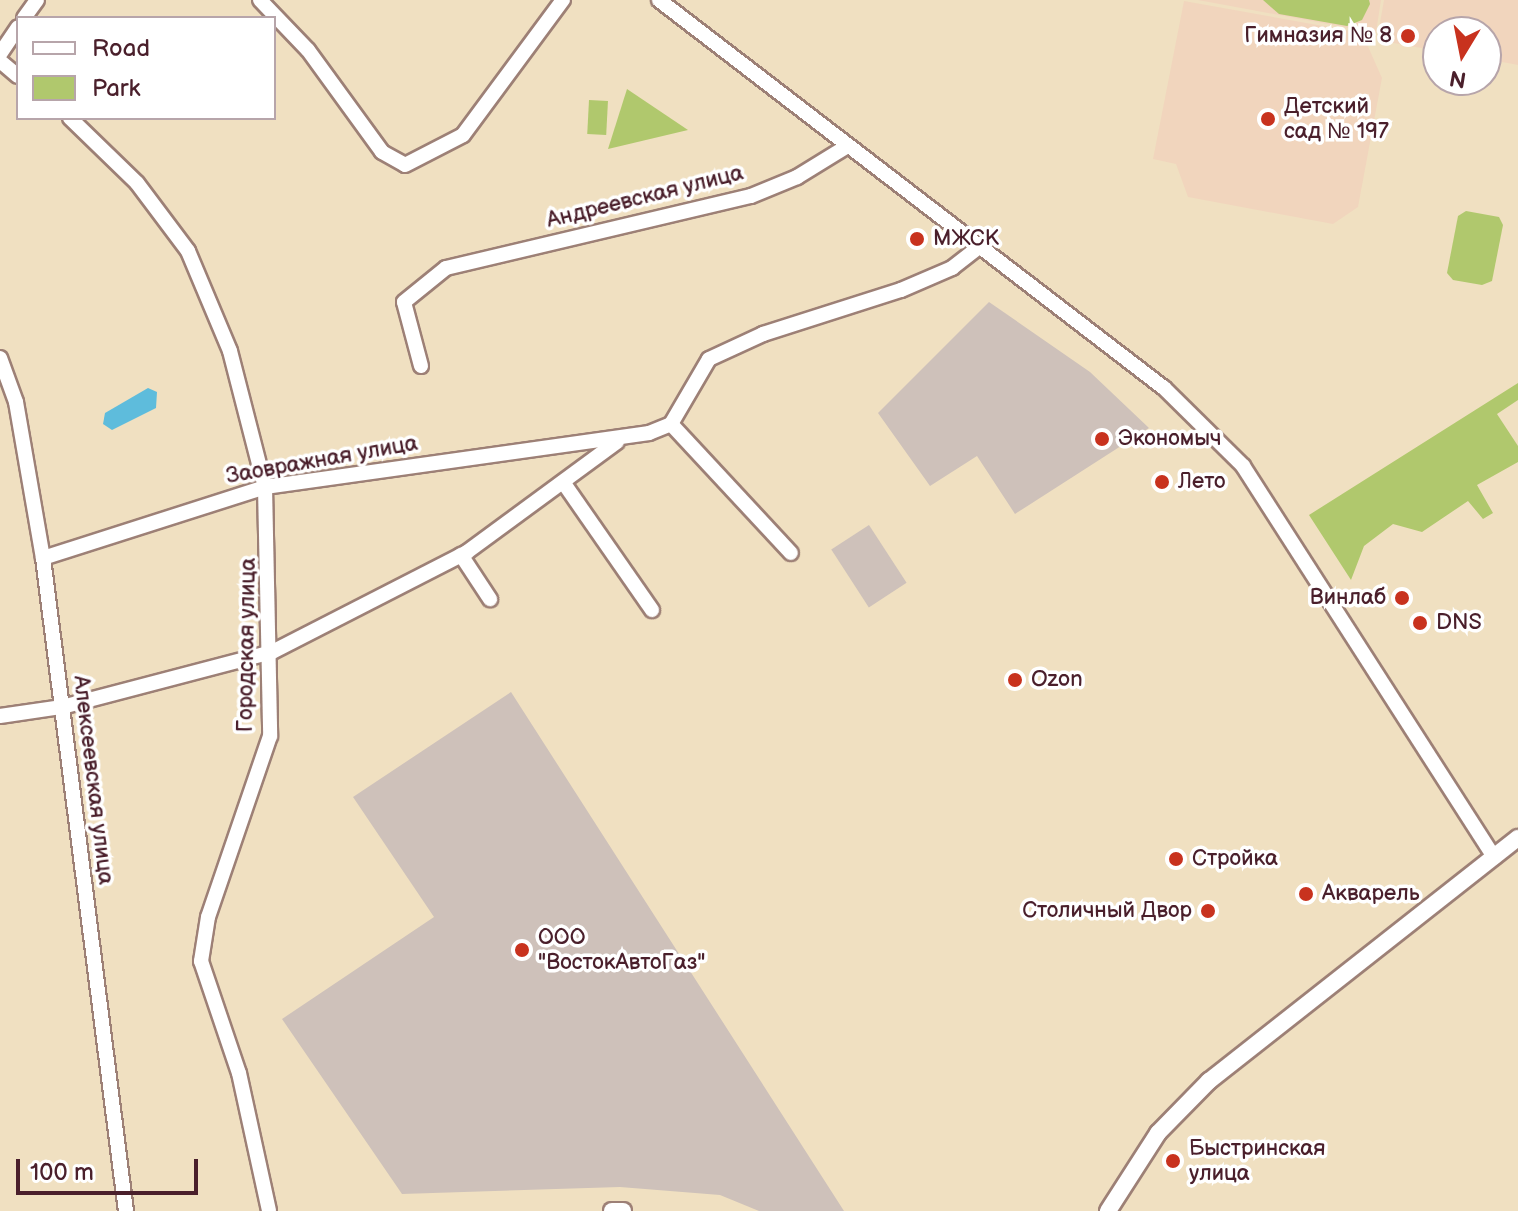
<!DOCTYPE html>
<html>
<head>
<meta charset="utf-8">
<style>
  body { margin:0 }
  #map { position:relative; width:1518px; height:1211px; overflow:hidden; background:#f0e0c1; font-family:"Balsamiq Sans",sans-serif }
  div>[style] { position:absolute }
  .built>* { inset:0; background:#f1d5bd }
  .industrial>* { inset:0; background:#cec1ba; transform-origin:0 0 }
  .green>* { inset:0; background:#b0c86d; transform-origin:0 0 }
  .water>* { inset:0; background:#5ebcdc }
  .roads { filter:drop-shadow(2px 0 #9d8076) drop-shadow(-2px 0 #9d8076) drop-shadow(0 2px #9d8076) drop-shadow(0 -2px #9d8076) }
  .minor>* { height:14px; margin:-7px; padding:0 7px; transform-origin:7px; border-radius:7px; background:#fff }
  .tertiary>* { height:16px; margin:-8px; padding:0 8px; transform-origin:8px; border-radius:8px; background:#fff }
  .dots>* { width:22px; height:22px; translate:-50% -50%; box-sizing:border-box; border:4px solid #fff; border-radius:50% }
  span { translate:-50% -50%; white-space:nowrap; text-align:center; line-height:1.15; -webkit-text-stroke:7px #fff; paint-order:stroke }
  .poi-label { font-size:22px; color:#4a1f2b }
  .right { translate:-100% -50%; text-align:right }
  .left { translate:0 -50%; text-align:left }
  .street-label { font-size:22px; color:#4a1f2b }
  .legend { position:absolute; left:16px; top:16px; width:260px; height:104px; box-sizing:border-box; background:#fff; border:2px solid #b7a5aa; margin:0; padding:10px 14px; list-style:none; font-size:24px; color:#4a1f2b }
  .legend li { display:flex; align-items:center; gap:16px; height:40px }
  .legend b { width:40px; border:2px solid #b7a5aa }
  .north { position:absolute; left:1422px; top:16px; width:80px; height:80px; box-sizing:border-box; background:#fff; border:2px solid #b7a5aa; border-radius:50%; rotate:190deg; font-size:22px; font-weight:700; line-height:32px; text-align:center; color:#4a1f2b }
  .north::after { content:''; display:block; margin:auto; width:28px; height:36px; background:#c8321e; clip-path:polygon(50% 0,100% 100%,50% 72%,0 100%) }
  .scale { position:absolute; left:16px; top:1159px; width:182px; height:36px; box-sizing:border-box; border:4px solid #4a1f2b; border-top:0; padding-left:10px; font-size:24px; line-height:28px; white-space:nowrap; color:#4a1f2b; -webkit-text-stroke:6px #fff; paint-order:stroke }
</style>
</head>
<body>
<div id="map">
  <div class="built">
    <i style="clip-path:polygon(1198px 0,1381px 0,1376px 33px)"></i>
    <i style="clip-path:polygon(1384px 0,1518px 0,1518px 65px,1486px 59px,1486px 32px,1438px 32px,1438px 51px,1377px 40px)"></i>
    <i style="clip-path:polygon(1184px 1px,1362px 33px,1382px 78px,1358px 207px,1333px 224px,1188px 197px,1176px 164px,1153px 159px)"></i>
  </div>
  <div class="industrial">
    <i style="clip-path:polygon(989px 302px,1090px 372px,1149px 428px,1015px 514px,977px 456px,930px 486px,878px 413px)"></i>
    <i style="left:869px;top:525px;width:69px;height:45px;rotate:57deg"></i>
    <i style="clip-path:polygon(511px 692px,844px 1211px,759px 1211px,720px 1195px,620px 1187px,402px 1194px,282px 1019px,434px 917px,353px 797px)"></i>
  </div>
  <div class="green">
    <i style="clip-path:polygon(1263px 0,1369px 0,1370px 4px,1362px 20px,1347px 26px,1279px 14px)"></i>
    <i style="clip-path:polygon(627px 89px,688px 130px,608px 149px)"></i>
    <i style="left:589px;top:100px;width:19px;height:34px;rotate:3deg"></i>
    <i style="clip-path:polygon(1466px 211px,1499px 217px,1503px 225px,1492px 281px,1482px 285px,1453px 280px,1447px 273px,1458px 216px)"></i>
    <i style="clip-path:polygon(1518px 383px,1518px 400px,1497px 414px,1518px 446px,1518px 462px,1477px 485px,1493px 513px,1483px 519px,1468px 501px,1422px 532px,1393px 524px,1364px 546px,1351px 580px,1309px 515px)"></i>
  </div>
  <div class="water">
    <i style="clip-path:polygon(148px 388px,157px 392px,156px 408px,112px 430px,103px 424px,105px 413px)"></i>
  </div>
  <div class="roads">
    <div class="minor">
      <i style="left:260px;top:0;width:69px;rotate:46.2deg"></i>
      <i style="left:308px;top:50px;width:126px;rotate:54deg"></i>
      <i style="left:382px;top:152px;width:26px;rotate:29deg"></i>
      <i style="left:405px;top:165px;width:65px;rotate:-27.3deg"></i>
      <i style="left:463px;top:135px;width:168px;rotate:-53.5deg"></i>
      <i style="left:659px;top:0;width:637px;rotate:37.54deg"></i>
      <i style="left:1164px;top:388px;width:111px;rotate:44.6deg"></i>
      <i style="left:1243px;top:466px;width:465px;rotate:57.3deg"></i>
      <i style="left:24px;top:18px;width:22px;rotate:-54deg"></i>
      <i style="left:0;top:54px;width:32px;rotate:-56deg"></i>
      <i style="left:0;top:61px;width:23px;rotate:40deg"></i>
      <i style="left:70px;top:118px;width:93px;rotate:44.1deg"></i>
      <i style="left:137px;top:183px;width:85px;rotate:53.1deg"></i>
      <i style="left:188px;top:251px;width:108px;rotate:67.2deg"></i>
      <i style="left:230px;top:351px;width:140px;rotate:75.6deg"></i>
      <i style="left:265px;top:487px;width:249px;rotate:88.8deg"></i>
      <i style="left:270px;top:736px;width:191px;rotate:108.9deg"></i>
      <i style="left:208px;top:917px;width:45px;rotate:99deg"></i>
      <i style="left:201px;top:961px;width:118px;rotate:71.3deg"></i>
      <i style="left:239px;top:1073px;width:141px;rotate:77.7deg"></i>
      <i style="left:0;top:358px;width:47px;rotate:70deg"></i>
      <i style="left:16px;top:402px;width:158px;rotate:80.2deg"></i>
      <i style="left:43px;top:558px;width:658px;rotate:82.76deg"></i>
      <i style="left:421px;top:366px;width:66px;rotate:-104.9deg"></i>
      <i style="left:404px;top:302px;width:54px;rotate:-39deg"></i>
      <i style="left:446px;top:268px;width:313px;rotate:-13.3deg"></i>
      <i style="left:751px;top:196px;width:50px;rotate:-22.4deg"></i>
      <i style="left:797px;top:177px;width:57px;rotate:-31.5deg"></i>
      <i style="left:671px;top:424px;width:176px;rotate:47.1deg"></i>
      <i style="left:563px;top:482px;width:156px;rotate:55.2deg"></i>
      <i style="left:461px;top:555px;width:53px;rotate:56.6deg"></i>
      <i style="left:43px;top:558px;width:233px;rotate:-17.7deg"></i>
      <i style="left:265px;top:487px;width:388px;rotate:-8deg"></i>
      <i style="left:649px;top:433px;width:24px;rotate:-22deg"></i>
      <i style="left:671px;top:424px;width:75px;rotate:-59.7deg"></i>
      <i style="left:709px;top:359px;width:60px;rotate:-24.8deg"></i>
      <i style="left:763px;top:334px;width:145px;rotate:-17.7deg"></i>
      <i style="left:901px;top:290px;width:56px;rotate:-23.3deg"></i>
      <i style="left:952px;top:268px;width:33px;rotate:-38deg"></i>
      <i style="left:0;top:716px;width:63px;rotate:-8.3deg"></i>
      <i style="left:62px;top:707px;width:217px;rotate:-14.7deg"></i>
      <i style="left:272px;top:652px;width:219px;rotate:-27.1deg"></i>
      <i style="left:467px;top:552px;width:186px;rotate:-36.3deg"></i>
    </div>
    <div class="tertiary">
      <i style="left:612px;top:1211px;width:11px"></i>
      <i style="left:1108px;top:1211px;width:93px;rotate:-57.3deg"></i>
      <i style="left:1158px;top:1133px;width:73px;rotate:-45.6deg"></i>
      <i style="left:1209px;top:1081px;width:393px;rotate:-38.2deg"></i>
    </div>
  </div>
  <div class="dots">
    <i style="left:1408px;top:36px;background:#c8321e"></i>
    <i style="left:1268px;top:119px;background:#c8321e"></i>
    <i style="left:917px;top:239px;background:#c8321e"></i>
    <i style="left:1102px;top:439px;background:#c8321e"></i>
    <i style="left:1162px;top:482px;background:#c8321e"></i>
    <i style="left:1402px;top:598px;background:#c8321e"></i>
    <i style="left:1420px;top:623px;background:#c8321e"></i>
    <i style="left:1015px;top:680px;background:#c8321e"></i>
    <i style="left:1176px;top:859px;background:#c8321e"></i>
    <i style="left:1306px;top:894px;background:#c8321e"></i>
    <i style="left:1208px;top:911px;background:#c8321e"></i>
    <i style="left:522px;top:950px;background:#c8321e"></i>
    <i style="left:1173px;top:1161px;background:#c8321e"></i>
  </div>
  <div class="poi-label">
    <span class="right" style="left:1392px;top:36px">Гимназия № 8</span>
    <span class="left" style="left:1284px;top:119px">Детский<br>сад № 197</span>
    <span class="left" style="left:933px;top:239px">МЖСК</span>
    <span class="left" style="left:1118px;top:439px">Экономыч</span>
    <span class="left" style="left:1178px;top:482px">Лето</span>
    <span class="right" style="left:1386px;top:598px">Винлаб</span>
    <span class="left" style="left:1436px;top:623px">DNS</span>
    <span class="left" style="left:1031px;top:680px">Ozon</span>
    <span class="left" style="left:1192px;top:859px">Стройка</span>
    <span class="left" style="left:1322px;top:894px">Акварель</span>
    <span class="right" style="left:1192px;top:911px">Столичный Двор</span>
    <span class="left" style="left:538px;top:950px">ООО<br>"ВостокАвтоГаз"</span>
    <span class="left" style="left:1189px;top:1161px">Быстринская<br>улица</span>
  </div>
  <div class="street-label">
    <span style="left:645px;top:197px;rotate:-14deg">Андреевская улица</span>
    <span style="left:322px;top:460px;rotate:-10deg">Заовражная улица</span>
    <span style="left:247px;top:645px;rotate:-89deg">Городская улица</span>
    <span style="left:93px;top:780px;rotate:83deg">Алексеевская улица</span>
  </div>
  <ul class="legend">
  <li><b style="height:10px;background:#fff"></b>Road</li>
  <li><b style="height:22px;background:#b0c86d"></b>Park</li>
  </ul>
  <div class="north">N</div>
  <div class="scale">100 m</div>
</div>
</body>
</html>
